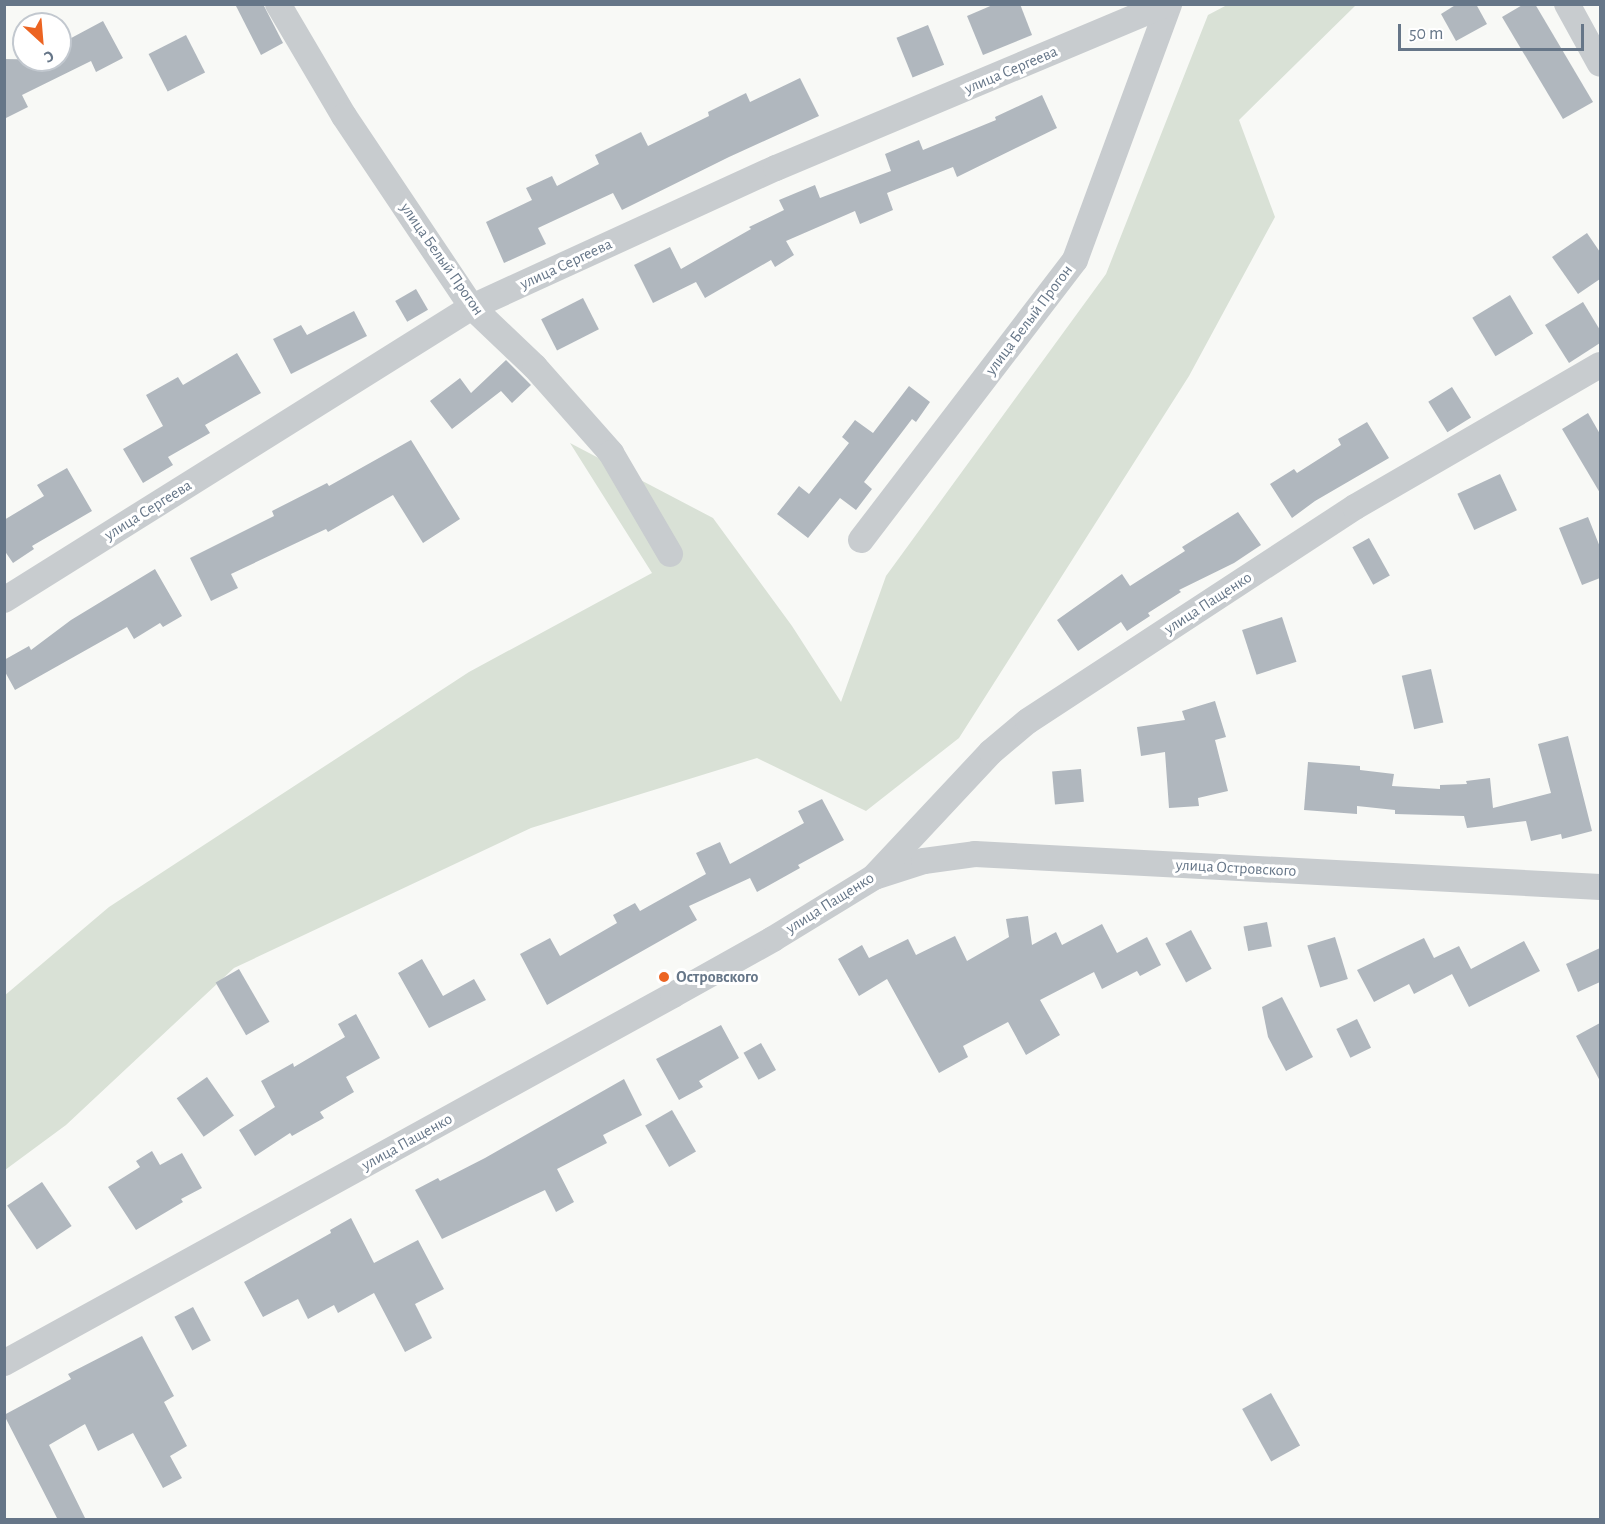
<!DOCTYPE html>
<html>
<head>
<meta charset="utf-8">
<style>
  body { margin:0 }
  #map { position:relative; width:1605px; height:1524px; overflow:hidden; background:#f8f9f6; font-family:"Alegreya Sans",sans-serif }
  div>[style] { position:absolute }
  .green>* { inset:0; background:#d9e1d6 }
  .building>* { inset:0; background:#b0b7be; transform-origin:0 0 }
  .minor>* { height:26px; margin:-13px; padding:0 13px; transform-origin:13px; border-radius:13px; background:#c8cccf }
  .dots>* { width:16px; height:16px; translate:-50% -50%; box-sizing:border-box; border:3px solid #fff; border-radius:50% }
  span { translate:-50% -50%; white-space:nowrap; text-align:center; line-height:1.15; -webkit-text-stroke:6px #fff; paint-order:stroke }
  .street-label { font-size:16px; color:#667688 }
  .poi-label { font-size:16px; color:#667688; font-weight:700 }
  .left { translate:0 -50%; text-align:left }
  .frame { position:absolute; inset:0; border:6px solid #667688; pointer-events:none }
  .north { position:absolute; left:12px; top:12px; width:60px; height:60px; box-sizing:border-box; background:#fff; border:2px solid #c2c8cf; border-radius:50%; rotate:154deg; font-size:16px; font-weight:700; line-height:24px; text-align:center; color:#667688 }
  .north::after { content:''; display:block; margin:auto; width:21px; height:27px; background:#ec6422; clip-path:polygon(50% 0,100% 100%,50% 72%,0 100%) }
  .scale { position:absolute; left:1398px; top:24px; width:186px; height:27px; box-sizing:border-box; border:3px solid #667688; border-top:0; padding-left:8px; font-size:18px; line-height:21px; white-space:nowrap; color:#667688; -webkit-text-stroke:4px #fff; paint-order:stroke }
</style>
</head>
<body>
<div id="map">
  <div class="green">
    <i style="clip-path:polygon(1227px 5px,1356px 5px,1239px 120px,1275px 217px,1189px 376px,959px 738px,866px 811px,757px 758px,531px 828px,234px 968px,66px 1125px,5px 1170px,4px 996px,109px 907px,469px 672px,652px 573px,570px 443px,713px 518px,792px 626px,841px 702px,886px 576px,1106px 274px,1208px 15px)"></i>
  </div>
  <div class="building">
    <i style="clip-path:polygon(235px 4px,263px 4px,283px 43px,261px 55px)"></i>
    <i style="clip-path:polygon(995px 4px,1020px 4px,1032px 35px,983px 55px,967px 16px)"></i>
    <i style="clip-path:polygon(1457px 4px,1476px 4px,1487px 24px,1456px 41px,1441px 14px)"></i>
    <i style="clip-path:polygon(1524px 4px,1535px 4px,1593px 102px,1563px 119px,1502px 17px)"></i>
    <i style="clip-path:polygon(103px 21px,123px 58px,96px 72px,91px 61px,22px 95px,28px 107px,4px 119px,4px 59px,60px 60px,60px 44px)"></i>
    <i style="left:928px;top:25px;width:43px;height:34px;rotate:68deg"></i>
    <i style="left:186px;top:35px;width:42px;height:42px;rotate:63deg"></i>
    <i style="clip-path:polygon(800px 78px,819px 116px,729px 157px,622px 210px,613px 193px,538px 228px,546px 244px,504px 263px,486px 222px,532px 200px,526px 188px,552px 176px,557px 186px,599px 164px,595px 155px,641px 132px,648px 146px,709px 116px,708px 112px,746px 93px,750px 102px)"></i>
    <i style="clip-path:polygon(1042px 95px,1057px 128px,957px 177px,953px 167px,887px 193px,893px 210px,860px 224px,855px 211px,786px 241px,794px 255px,775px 267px,771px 260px,705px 298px,696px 282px,653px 303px,634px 265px,670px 247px,681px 269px,751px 229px,749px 227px,784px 210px,779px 200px,815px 185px,820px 198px,891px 171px,885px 154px,919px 140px,923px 150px,996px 120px,995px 117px)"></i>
    <i style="clip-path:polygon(1587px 233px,1600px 252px,1600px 279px,1578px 294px,1552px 257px)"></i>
    <i style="left:416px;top:289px;width:24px;height:24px;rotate:60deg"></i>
    <i style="left:1510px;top:295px;width:45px;height:44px;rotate:59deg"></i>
    <i style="left:583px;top:298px;width:35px;height:47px;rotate:63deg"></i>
    <i style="clip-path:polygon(1583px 302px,1600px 330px,1600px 343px,1569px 363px,1545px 325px)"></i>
    <i style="clip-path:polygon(354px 311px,367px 336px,291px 374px,273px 339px,301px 325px,307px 335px)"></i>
    <i style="clip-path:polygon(237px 353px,261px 393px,205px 425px,210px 433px,168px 457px,173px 465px,143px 483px,123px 449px,163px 426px,146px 395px,178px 377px,183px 385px)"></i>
    <i style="clip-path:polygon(506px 360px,531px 385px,512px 403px,501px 391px,452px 429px,430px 401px,460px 378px,471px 393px)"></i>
    <i style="clip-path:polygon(909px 386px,930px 402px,916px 422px,912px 419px,864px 482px,872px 489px,856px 510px,840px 498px,808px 538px,777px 514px,799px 486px,809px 494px,849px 443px,842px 437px,855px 420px,873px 433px)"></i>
    <i style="left:1452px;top:387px;width:36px;height:28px;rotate:58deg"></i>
    <i style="clip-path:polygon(1588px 413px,1600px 434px,1600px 493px,1562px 429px)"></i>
    <i style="clip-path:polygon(1367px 422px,1389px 458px,1315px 501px,1292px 518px,1270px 484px,1294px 469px,1297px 473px,1341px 445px,1338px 439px)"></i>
    <i style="clip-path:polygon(411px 440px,460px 519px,423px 543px,393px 495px,328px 532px,326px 529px,231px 574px,238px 588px,211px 601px,190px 558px,274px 516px,272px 511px,327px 483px,329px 486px)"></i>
    <i style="clip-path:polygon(67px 468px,92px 511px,32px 546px,34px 549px,13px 563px,4px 550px,4px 520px,44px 496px,37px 485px)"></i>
    <i style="left:1500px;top:474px;width:40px;height:47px;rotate:65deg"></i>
    <i style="clip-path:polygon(1238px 512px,1261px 545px,1234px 563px,1179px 590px,1181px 592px,1148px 613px,1150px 616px,1127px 631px,1121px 622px,1078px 651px,1057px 620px,1122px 574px,1130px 586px,1185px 551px,1182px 547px)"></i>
    <i style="clip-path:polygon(1588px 517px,1600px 547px,1600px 578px,1582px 585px,1559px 528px)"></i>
    <i style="left:1369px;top:538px;width:43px;height:19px;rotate:61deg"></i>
    <i style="clip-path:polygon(155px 569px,182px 616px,163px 627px,160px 623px,134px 639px,127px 627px,15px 690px,4px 670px,4px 660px,29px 646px,31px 650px,71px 620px)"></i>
    <i style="left:1282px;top:617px;width:47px;height:42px;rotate:72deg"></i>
    <i style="left:1431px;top:669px;width:55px;height:30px;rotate:77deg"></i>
    <i style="clip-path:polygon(1215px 701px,1226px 737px,1215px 740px,1228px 791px,1198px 798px,1199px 806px,1169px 808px,1165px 752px,1141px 756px,1137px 727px,1185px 720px,1182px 711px)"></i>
    <i style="clip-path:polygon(1568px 736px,1592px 831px,1562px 839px,1561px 834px,1531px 841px,1526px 821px,1467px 828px,1464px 816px,1395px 814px,1395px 810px,1357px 806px,1357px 814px,1304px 810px,1308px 762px,1360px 766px,1360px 770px,1394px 774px,1392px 786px,1440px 789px,1440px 785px,1467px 784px,1466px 781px,1490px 778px,1493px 808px,1551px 793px,1538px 744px)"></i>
    <i style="left:1081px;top:769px;width:33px;height:29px;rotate:85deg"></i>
    <i style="clip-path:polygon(822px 799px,844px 840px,798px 865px,800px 868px,757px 892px,750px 878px,689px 906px,697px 920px,547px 1005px,520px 954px,550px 938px,560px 956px,617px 923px,613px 915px,635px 903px,640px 911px,706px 874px,696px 853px,720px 842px,730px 864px,804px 823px,798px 811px)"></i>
    <i style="clip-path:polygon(1028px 916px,1032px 945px,1056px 932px,1062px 945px,1102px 924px,1117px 953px,1147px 937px,1161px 965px,1140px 976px,1137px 971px,1102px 989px,1094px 972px,1040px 1000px,1060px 1035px,1026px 1055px,1008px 1022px,963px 1046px,968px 1057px,939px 1073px,887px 979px,859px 996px,838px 959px,862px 945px,869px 958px,908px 939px,916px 955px,955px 936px,967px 961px,1009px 937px,1006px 919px)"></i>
    <i style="left:1267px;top:922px;width:25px;height:24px;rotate:79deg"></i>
    <i style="left:1191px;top:930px;width:44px;height:29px;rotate:62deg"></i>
    <i style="left:1335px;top:937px;width:44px;height:29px;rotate:73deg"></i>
    <i style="clip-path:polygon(1424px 938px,1434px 958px,1459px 946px,1471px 969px,1524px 941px,1540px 971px,1469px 1007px,1452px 974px,1414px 994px,1409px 984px,1374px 1002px,1357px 970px)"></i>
    <i style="clip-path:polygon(1600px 948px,1600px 982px,1578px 992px,1566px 964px)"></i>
    <i style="clip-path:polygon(422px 959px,443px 996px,474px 979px,486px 1000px,429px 1028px,398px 973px)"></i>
    <i style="left:239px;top:969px;width:61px;height:27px;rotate:60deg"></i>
    <i style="clip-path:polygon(1282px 997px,1313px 1057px,1286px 1071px,1268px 1037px,1262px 1007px)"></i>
    <i style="clip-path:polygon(356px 1014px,380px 1058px,346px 1077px,354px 1092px,320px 1112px,324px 1118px,292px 1136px,290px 1133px,255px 1156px,239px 1130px,275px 1107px,261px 1081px,293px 1063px,294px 1067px,345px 1037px,338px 1024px)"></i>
    <i style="left:1357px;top:1019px;width:32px;height:23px;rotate:64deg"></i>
    <i style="clip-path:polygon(1600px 1023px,1600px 1081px,1576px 1036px)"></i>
    <i style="clip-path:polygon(721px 1025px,739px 1058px,699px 1081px,703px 1087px,679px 1100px,656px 1059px)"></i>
    <i style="left:761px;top:1043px;width:31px;height:20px;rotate:61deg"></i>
    <i style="left:207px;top:1077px;width:47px;height:37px;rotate:55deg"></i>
    <i style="clip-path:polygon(624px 1079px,642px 1115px,603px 1135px,607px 1143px,557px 1169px,574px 1202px,556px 1212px,545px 1190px,442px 1239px,415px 1190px,438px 1178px,440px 1181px,485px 1158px)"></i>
    <i style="left:672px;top:1110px;width:48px;height:31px;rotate:60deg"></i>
    <i style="clip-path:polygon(152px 1151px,160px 1165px,182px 1153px,202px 1188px,181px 1199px,183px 1202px,136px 1230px,108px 1187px,140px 1167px,136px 1161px)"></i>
    <i style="left:42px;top:1182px;width:53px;height:42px;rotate:56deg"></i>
    <i style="clip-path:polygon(351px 1218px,374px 1263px,418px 1240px,444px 1289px,415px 1304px,432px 1338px,405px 1352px,374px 1293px,338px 1313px,334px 1305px,308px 1319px,298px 1299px,263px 1317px,244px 1282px,331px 1233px,330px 1230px)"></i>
    <i style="left:193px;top:1307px;width:38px;height:21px;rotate:62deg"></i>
    <i style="clip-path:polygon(142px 1336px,174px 1396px,164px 1402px,187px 1446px,170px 1456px,182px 1478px,163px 1488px,133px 1433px,98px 1451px,85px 1424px,49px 1445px,86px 1520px,58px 1520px,4px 1415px,71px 1379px,68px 1374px)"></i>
    <i style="left:1271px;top:1393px;width:60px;height:33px;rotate:61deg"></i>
  </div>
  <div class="minor">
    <i style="left:278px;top:4px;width:130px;rotate:59.5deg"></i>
    <i style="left:344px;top:116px;width:230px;rotate:56.2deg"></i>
    <i style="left:472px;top:307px;width:87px;rotate:43.6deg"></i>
    <i style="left:535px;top:367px;width:115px;rotate:48.5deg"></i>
    <i style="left:611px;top:453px;width:117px;rotate:59.7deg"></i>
    <i style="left:1567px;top:4px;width:68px;rotate:61.2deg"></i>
    <i style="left:861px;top:540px;width:352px;rotate:-52.6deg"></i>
    <i style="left:1075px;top:260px;width:273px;rotate:-69.8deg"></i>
    <i style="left:4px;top:600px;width:552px;rotate:-32.05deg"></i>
    <i style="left:472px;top:307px;width:334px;rotate:-24.6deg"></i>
    <i style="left:776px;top:168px;width:424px;rotate:-22.8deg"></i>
    <i style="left:877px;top:876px;width:49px;rotate:-17.7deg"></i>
    <i style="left:924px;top:861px;width:51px;rotate:-7.8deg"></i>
    <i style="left:975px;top:854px;width:626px;rotate:3.02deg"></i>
    <i style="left:4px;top:1363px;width:764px;rotate:-28.81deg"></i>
    <i style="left:673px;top:995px;width:115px;rotate:-29.2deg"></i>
    <i style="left:773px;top:939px;width:119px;rotate:-31.5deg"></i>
    <i style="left:874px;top:877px;width:171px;rotate:-46.9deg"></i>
    <i style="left:991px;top:752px;width:48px;rotate:-40deg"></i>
    <i style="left:1028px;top:721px;width:391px;rotate:-33.2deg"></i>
    <i style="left:1355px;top:507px;width:283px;rotate:-30.1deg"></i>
  </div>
  <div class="dots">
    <i style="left:664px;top:977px;background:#ec6422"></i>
  </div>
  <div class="street-label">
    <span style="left:1011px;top:70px;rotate:-23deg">улица Сергеева</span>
    <span style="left:442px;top:259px;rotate:55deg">улица Белый Прогон</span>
    <span style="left:566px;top:264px;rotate:-25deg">улица Сергеева</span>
    <span style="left:1029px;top:320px;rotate:-53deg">улица Белый Прогон</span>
    <span style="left:148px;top:510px;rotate:-32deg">улица Сергеева</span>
    <span style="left:1208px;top:603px;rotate:-33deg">улица Пащенко</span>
    <span style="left:1236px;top:868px;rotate:3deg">улица Островского</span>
    <span style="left:830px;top:903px;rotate:-32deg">улица Пащенко</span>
    <span style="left:407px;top:1142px;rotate:-29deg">улица Пащенко</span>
  </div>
  <div class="poi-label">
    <span class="left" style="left:676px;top:977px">Островского</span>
  </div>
  <div class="frame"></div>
  <div class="north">С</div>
  <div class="scale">50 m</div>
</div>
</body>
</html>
